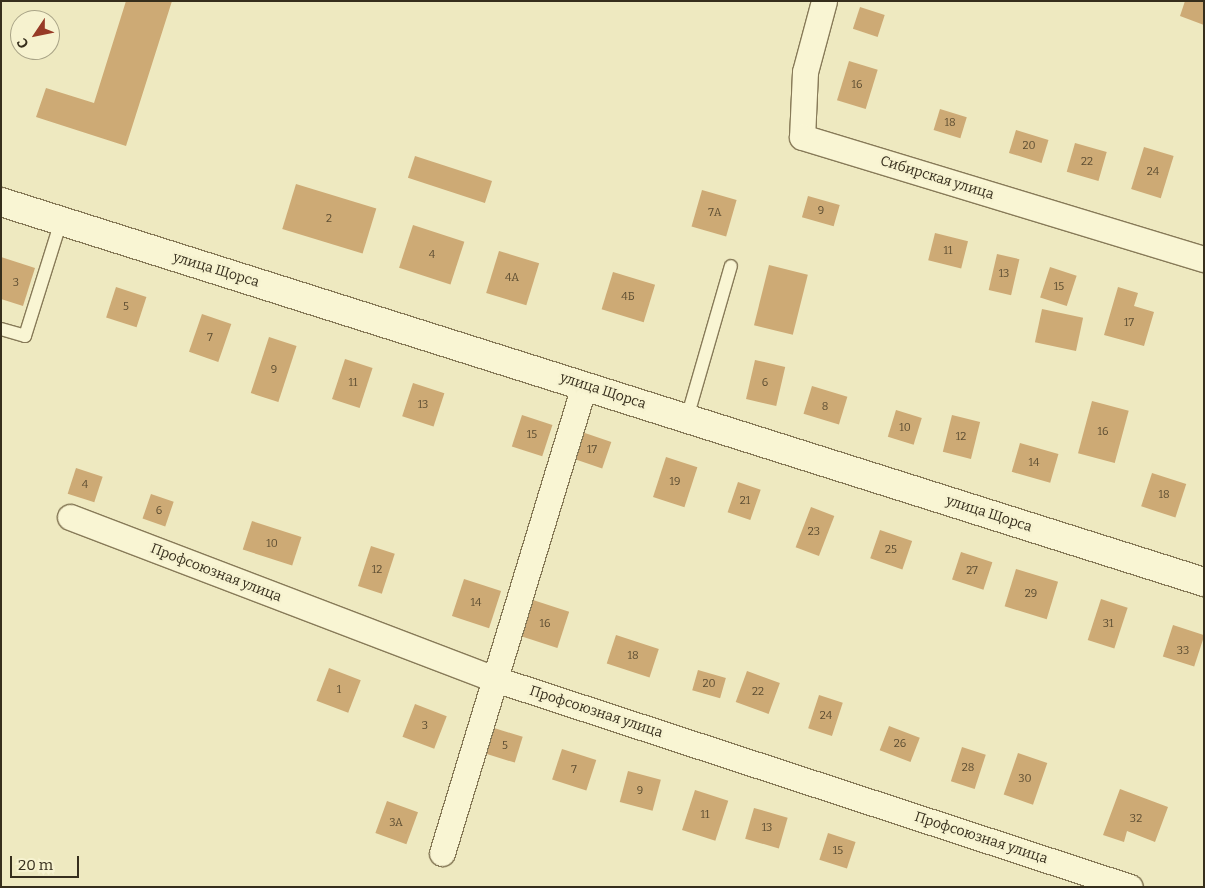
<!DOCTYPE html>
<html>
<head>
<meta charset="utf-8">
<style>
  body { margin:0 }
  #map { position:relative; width:1205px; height:888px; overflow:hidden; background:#eee9c0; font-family:Bitter,serif }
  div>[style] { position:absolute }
  .building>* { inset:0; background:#cdaa75; transform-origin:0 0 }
  .roads { filter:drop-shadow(1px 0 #877a58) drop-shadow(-1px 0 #877a58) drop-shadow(0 1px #877a58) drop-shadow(0 -1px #877a58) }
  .lane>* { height:12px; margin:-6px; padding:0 6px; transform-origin:6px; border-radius:6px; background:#f9f5d3 }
  .street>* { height:25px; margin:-12.5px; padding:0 12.5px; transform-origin:12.5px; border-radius:12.5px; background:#f9f5d3 }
  .secondary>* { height:28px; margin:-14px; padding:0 14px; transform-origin:14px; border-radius:14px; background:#f9f5d3 }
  span { translate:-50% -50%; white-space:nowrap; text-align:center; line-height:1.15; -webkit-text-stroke:4px #f6f2cf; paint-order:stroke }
  .number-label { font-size:11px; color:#5c4d32 }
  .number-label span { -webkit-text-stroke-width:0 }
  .street-label { font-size:14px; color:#362e1c }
  .frame { position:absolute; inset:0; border:2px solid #362e1c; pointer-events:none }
  .north { position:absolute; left:10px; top:10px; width:50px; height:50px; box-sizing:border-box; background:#f6f2cf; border:1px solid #a9a487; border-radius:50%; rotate:236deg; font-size:14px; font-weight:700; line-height:20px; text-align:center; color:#362e1c }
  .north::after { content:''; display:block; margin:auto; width:18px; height:22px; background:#973b27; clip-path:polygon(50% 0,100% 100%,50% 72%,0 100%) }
  .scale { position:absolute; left:10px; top:856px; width:69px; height:22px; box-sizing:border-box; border:2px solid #362e1c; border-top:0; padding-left:6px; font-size:15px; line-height:18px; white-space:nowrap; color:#362e1c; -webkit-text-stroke:4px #f6f2cf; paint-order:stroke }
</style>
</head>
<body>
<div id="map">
  <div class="building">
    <i style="clip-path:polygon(126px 1px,172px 1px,126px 146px,36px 117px,46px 88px,94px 103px)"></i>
    <i style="clip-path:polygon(1185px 1px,1204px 1px,1204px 25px,1180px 16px)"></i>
    <i style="left:860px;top:7px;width:26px;height:23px;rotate:18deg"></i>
    <i style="left:849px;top:61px;width:30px;height:41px;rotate:17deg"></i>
    <i style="left:940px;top:109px;width:28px;height:22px;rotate:17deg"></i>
    <i style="left:1016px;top:130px;width:34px;height:24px;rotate:17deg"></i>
    <i style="left:1075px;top:143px;width:33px;height:30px;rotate:16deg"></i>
    <i style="left:1144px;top:147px;width:31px;height:44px;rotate:17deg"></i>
    <i style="left:415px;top:156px;width:81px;height:23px;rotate:18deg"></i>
    <i style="left:296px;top:184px;width:84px;height:47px;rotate:17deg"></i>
    <i style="left:702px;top:190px;width:36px;height:38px;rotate:16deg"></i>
    <i style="left:808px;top:196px;width:33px;height:22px;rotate:16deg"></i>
    <i style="left:413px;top:225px;width:54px;height:45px;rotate:18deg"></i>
    <i style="left:935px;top:233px;width:34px;height:28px;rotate:14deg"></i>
    <i style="left:499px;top:251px;width:42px;height:44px;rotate:17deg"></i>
    <i style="left:997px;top:254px;width:23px;height:37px;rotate:13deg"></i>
    <i style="clip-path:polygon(1px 257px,35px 268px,23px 306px,1px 299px)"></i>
    <i style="left:769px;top:265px;width:40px;height:62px;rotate:14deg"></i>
    <i style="left:1050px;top:267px;width:28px;height:32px;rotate:18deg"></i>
    <i style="left:613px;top:272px;width:44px;height:39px;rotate:17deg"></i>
    <i style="left:116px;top:287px;width:32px;height:32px;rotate:18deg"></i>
    <i style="clip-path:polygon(1118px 287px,1138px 293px,1134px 306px,1154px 312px,1144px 346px,1104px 335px)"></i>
    <i style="left:1042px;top:309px;width:42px;height:34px;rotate:12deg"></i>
    <i style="left:202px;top:314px;width:31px;height:40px;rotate:19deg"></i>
    <i style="left:269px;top:337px;width:29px;height:59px;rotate:18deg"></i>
    <i style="left:345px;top:359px;width:29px;height:42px;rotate:18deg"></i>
    <i style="left:755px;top:360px;width:31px;height:40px;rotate:13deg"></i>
    <i style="left:413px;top:383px;width:33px;height:35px;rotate:18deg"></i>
    <i style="left:812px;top:386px;width:37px;height:29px;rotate:17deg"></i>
    <i style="left:1092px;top:401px;width:38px;height:54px;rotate:15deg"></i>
    <i style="left:896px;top:410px;width:27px;height:28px;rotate:17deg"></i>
    <i style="left:522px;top:415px;width:32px;height:33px;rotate:18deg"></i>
    <i style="left:952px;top:415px;width:29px;height:38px;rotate:14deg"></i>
    <i style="left:582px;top:432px;width:31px;height:28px;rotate:19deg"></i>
    <i style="left:1020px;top:443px;width:40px;height:30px;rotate:16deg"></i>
    <i style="left:666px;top:457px;width:33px;height:42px;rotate:18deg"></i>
    <i style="left:76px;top:468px;width:28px;height:27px;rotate:18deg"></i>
    <i style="left:1152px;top:473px;width:36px;height:35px;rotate:18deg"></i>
    <i style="left:738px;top:482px;width:24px;height:32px;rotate:19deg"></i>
    <i style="left:151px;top:494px;width:24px;height:26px;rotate:19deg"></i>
    <i style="left:811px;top:507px;width:25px;height:43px;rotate:21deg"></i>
    <i style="left:252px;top:521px;width:52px;height:30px;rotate:18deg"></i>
    <i style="left:880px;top:530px;width:34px;height:30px;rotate:19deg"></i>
    <i style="left:371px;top:546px;width:25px;height:42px;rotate:18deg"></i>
    <i style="left:961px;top:552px;width:33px;height:29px;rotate:18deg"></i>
    <i style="left:1016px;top:569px;width:44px;height:39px;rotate:17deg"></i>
    <i style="left:464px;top:579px;width:39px;height:39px;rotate:18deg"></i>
    <i style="left:1101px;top:599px;width:28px;height:43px;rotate:18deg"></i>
    <i style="left:533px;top:600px;width:38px;height:38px;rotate:18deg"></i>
    <i style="left:1173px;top:625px;width:33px;height:33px;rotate:18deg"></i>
    <i style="left:616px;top:635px;width:45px;height:30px;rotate:18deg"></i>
    <i style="left:329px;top:668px;width:34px;height:35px;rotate:21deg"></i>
    <i style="left:698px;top:670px;width:29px;height:21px;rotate:16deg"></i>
    <i style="left:747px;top:671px;width:35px;height:33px;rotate:20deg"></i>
    <i style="left:819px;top:695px;width:25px;height:35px;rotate:18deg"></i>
    <i style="left:415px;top:704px;width:34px;height:35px;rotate:21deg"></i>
    <i style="left:889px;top:726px;width:33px;height:26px;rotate:21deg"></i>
    <i style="left:494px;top:728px;width:30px;height:27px;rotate:17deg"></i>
    <i style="left:962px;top:747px;width:25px;height:36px;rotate:18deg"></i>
    <i style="left:562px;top:749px;width:36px;height:32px;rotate:18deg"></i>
    <i style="left:1018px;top:753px;width:31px;height:44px;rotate:19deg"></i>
    <i style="left:628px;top:771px;width:34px;height:32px;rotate:15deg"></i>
    <i style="clip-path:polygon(1120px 789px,1168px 807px,1155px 842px,1127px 831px,1124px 842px,1103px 835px)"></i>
    <i style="left:695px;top:790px;width:35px;height:42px;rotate:18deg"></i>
    <i style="left:387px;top:801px;width:33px;height:34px;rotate:20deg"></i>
    <i style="left:754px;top:808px;width:35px;height:32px;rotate:16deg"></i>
    <i style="left:828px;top:833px;width:29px;height:28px;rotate:18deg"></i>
  </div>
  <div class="roads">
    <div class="lane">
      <i style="left:1px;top:329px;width:25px;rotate:16deg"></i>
      <i style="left:25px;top:336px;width:121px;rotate:-72.6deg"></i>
      <i style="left:687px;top:418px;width:158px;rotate:-73.9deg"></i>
    </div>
    <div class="street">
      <i style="left:824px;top:1px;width:73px;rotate:105deg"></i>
      <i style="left:805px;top:72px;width:65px;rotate:92.6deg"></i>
      <i style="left:802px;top:137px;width:420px;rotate:16.9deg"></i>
      <i style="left:70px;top:517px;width:455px;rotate:20.9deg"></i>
      <i style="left:495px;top:679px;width:668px;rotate:18.14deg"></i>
      <i style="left:442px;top:853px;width:488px;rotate:-73.1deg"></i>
    </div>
    <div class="secondary">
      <i style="left:1px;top:202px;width:1262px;rotate:17.53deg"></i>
    </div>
  </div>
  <div class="number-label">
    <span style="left:857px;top:85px">16</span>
    <span style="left:950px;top:123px">18</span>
    <span style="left:1029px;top:146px">20</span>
    <span style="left:1087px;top:162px">22</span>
    <span style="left:1153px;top:172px">24</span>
    <span style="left:821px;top:211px">9</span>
    <span style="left:715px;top:213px">7А</span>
    <span style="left:329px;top:219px">2</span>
    <span style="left:948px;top:251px">11</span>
    <span style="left:432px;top:255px">4</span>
    <span style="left:1004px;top:274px">13</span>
    <span style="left:512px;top:278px">4А</span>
    <span style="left:16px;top:283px">3</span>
    <span style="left:1059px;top:287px">15</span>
    <span style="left:628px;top:297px">4Б</span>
    <span style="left:126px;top:307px">5</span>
    <span style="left:1129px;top:323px">17</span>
    <span style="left:210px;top:338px">7</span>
    <span style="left:274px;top:370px">9</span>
    <span style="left:353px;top:383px">11</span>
    <span style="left:765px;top:383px">6</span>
    <span style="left:423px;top:405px">13</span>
    <span style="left:825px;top:407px">8</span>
    <span style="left:905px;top:428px">10</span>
    <span style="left:1103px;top:432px">16</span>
    <span style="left:532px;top:435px">15</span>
    <span style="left:961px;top:437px">12</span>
    <span style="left:592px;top:450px">17</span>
    <span style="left:1034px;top:463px">14</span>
    <span style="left:675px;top:482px">19</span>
    <span style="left:85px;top:485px">4</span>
    <span style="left:1164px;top:495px">18</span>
    <span style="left:745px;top:501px">21</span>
    <span style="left:159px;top:511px">6</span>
    <span style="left:814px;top:532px">23</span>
    <span style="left:272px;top:544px">10</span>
    <span style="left:891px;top:550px">25</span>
    <span style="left:377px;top:570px">12</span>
    <span style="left:972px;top:571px">27</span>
    <span style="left:1031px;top:594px">29</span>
    <span style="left:476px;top:603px">14</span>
    <span style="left:545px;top:624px">16</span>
    <span style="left:1108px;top:624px">31</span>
    <span style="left:1183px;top:651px">33</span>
    <span style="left:633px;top:656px">18</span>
    <span style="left:709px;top:684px">20</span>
    <span style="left:339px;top:690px">1</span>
    <span style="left:758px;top:692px">22</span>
    <span style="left:826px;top:716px">24</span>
    <span style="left:425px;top:726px">3</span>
    <span style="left:900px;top:744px">26</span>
    <span style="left:505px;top:746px">5</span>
    <span style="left:968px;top:768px">28</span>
    <span style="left:574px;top:770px">7</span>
    <span style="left:1025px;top:779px">30</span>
    <span style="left:640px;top:791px">9</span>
    <span style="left:705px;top:815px">11</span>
    <span style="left:1136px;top:819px">32</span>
    <span style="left:396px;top:823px">3А</span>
    <span style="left:767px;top:828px">13</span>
    <span style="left:838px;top:851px">15</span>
  </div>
  <div class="street-label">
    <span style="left:937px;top:178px;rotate:17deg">Сибирская улица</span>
    <span style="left:216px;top:270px;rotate:17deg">улица Щорса</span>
    <span style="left:603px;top:391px;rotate:18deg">улица Щорса</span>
    <span style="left:989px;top:514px;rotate:18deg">улица Щорса</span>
    <span style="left:216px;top:573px;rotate:21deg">Профсоюзная улица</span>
    <span style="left:596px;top:712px;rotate:18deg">Профсоюзная улица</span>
    <span style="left:981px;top:838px;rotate:18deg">Профсоюзная улица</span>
  </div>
  <div class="frame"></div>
  <div class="north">С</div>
  <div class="scale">20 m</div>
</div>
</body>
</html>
